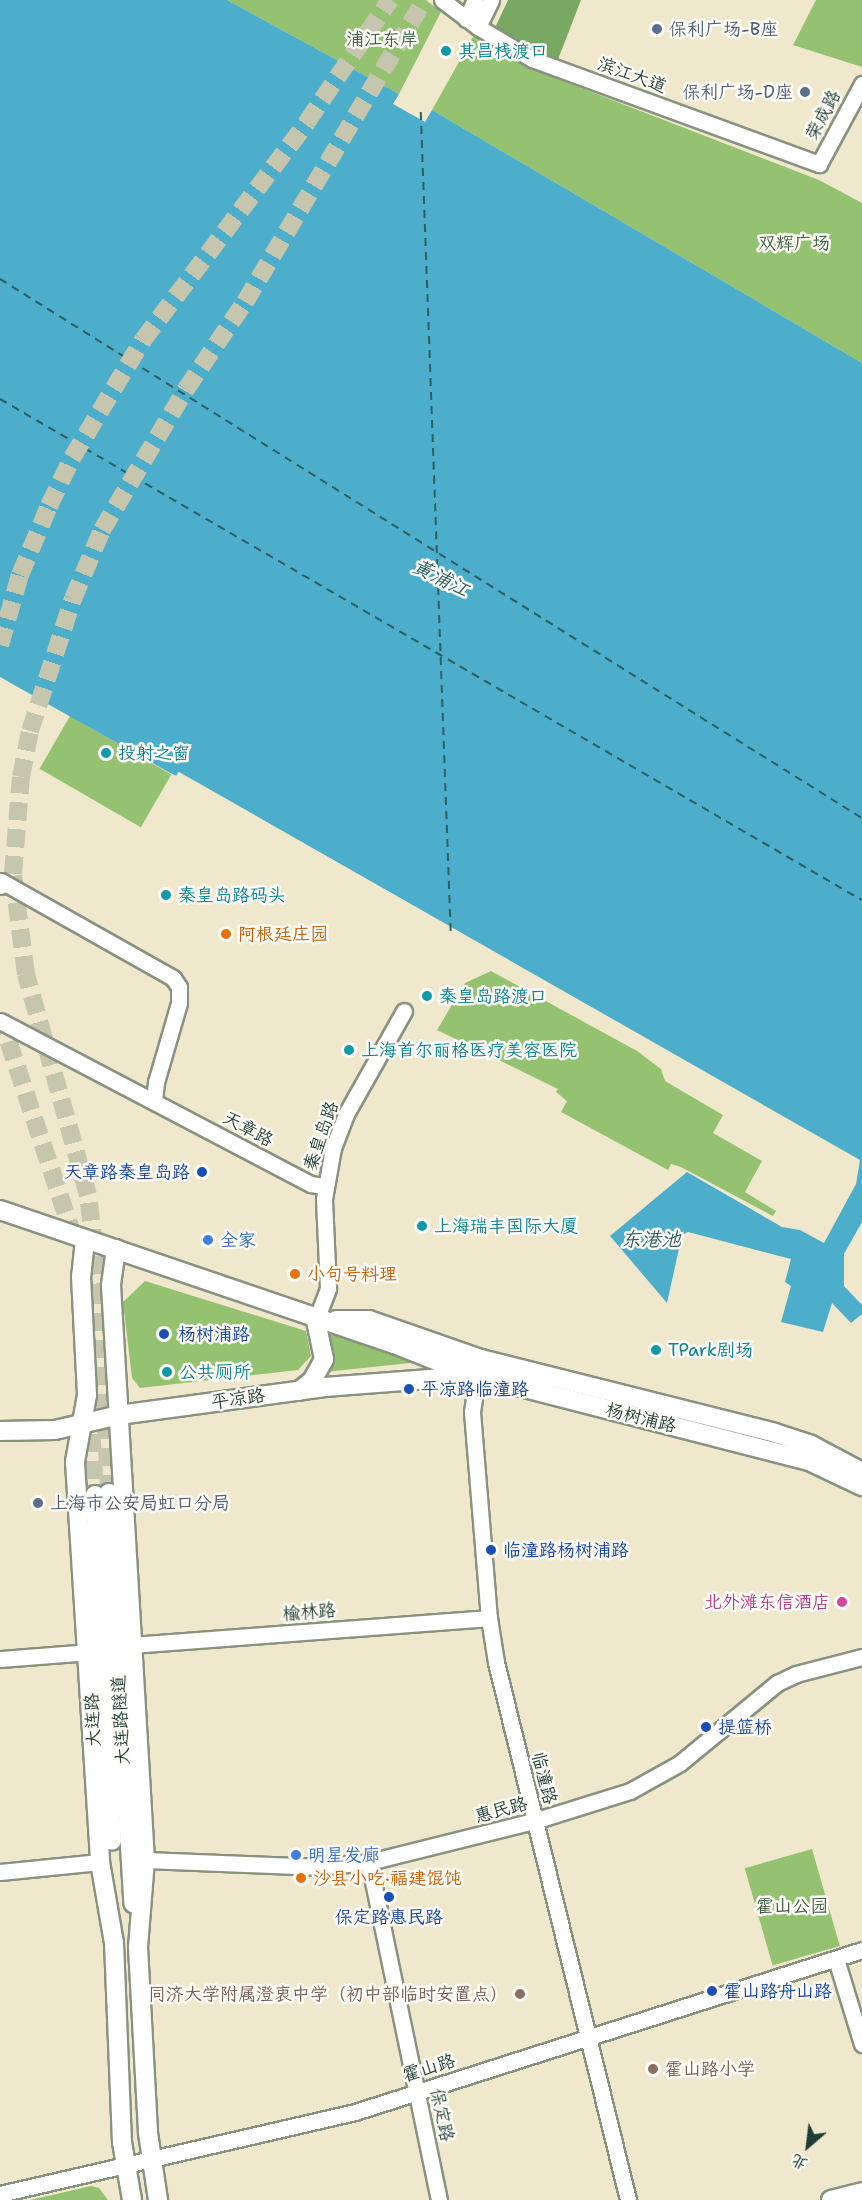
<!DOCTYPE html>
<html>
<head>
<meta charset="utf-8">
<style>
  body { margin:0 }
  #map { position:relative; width:862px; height:2200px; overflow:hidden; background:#f0e8cd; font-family:"Shantell Sans","LXGW WenKai TC",sans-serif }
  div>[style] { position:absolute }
  .green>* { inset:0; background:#95c270; transform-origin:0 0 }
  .forest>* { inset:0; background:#78a862 }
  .water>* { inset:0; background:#4caecb }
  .pier>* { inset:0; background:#f0e8cd }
  .ferry>* { height:1.5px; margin-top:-0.75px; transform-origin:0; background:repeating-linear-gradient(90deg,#2c5f61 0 8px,transparent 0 14px) }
  .major-tunnel>* { height:18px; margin-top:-9px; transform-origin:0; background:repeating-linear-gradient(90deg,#c6c6ae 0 18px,transparent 0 27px) }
  .roads { filter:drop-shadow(2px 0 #889280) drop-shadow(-2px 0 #889280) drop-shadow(0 2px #889280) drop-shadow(0 -2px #889280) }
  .minor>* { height:15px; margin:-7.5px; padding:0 7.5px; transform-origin:7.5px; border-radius:7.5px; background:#fff }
  .major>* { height:18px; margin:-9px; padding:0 9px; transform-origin:9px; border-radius:9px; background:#fff }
  .dots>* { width:16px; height:16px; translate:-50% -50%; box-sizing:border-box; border:3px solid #fdfcf7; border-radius:50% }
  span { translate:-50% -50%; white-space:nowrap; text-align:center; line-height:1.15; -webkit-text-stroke:5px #fdfcf7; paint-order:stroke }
  .service-label { font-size:18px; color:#4e5e75 }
  .left { translate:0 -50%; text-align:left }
  .right { translate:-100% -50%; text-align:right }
  .park-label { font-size:18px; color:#3c5e43 }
  .culture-label { font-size:18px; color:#0d838f }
  .street-label { font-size:18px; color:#1f3d34 }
  .food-label { font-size:18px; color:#c56008 }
  .transit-label { font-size:18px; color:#164399 }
  .shop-label { font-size:18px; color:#366cbe }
  .hotel-label { font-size:18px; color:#b23c85 }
  .education-label { font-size:18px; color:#785e54 }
  .water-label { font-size:20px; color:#2c5f61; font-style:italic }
  .north { position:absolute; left:778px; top:2116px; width:60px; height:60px; -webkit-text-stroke:4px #fdfcf7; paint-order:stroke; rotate:208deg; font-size:16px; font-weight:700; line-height:24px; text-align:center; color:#1f3d34 }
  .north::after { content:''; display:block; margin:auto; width:21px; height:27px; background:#1f3d34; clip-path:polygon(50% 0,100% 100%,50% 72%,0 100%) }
</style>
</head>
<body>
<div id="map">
  <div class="green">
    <i style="clip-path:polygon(227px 0,426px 0,441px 12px,399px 94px)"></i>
    <i style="clip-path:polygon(816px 0,862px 0,862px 67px,793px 45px)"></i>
    <i style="clip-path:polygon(474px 35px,532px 69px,819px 180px,862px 203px,862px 363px,432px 110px)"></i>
    <i style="left:70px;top:716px;width:117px;height:61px;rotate:30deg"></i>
    <i style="clip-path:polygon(491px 971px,637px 1051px,661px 1069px,665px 1081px,723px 1115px,713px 1133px,762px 1161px,745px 1192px,776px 1211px,773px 1216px,681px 1167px,671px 1164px,668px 1170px,561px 1112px,567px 1101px,556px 1092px,558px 1089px,437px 1030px,465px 983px)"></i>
    <i style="clip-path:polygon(145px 1281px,306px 1331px,311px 1356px,298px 1370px,140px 1388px,132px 1378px,123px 1302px)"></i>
    <i style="clip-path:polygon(330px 1334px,420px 1362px,325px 1372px)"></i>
    <i style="left:812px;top:1849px;width:101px;height:70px;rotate:74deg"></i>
    <i style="clip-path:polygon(91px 2186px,99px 2188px,108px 2200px,30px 2200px)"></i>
  </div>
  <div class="forest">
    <i style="clip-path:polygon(508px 0,581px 0,557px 62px,494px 30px)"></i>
  </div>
  <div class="water">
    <i style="clip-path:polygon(0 0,227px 0,399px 94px,393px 104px,425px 122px,432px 110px,862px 363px,862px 1222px,844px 1254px,844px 1286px,862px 1305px,862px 1314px,851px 1323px,832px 1303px,823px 1332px,781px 1322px,791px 1286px,785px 1282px,791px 1259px,688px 1232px,682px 1235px,667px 1303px,610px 1236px,687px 1172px,782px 1227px,800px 1230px,824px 1243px,856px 1184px,860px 1160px,179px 772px,177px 776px,172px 774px,0 677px)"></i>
  </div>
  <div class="pier">
    <i style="clip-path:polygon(178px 772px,419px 909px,418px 912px,180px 776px,175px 779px)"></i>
  </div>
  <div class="ferry">
    <i style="left:421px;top:112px;width:822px;rotate:87.91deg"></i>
    <i style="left:0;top:279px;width:1017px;rotate:32.02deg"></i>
    <i style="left:0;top:399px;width:997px;rotate:30.17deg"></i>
  </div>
  <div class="major-tunnel">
    <i style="left:0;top:645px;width:73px;rotate:-74.1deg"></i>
    <i style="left:20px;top:575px;width:75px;rotate:-67.2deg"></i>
    <i style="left:49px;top:506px;width:53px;rotate:-64.4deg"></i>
    <i style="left:72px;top:458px;width:138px;rotate:-59deg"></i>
    <i style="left:143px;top:340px;width:273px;rotate:-53deg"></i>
    <i style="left:307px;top:122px;width:148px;rotate:-55.8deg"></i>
    <i style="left:0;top:1016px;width:241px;rotate:71.6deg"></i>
    <i style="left:90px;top:1407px;width:88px;rotate:86.7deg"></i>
    <i style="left:109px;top:1493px;width:192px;rotate:-92.4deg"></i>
    <i style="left:101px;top:1301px;width:107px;rotate:-97deg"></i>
    <i style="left:88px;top:1195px;width:230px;rotate:-105.7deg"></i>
    <i style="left:26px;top:974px;width:101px;rotate:-97.4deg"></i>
    <i style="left:13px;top:874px;width:97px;rotate:-85.3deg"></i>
    <i style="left:21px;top:777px;width:47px;rotate:-78.9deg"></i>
    <i style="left:30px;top:731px;width:139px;rotate:-72deg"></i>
    <i style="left:73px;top:599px;width:75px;rotate:-67.2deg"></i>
    <i style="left:102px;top:530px;width:164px;rotate:-59.2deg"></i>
    <i style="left:186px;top:389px;width:105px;rotate:-55.9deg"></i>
    <i style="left:245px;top:302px;width:351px;rotate:-59.3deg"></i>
  </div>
  <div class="roads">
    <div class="minor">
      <i style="left:442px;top:0;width:45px;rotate:36.9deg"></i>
      <i style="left:478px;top:27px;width:63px;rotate:30.7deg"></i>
      <i style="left:532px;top:59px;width:306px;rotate:20.1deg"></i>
      <i style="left:819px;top:164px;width:91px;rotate:-61.7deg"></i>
      <i style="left:466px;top:19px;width:21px;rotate:-65deg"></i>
      <i style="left:478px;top:27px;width:30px;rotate:-64deg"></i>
      <i style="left:0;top:886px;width:5px;rotate:-79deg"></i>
      <i style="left:1px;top:881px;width:197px;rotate:29.4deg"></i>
      <i style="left:173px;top:978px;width:11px;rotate:56deg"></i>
      <i style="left:179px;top:987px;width:16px;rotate:90deg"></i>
      <i style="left:179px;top:1003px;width:82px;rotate:106.2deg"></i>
      <i style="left:156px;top:1082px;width:19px;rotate:96deg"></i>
      <i style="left:0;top:1021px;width:351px;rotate:27.7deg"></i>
      <i style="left:311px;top:1184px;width:13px;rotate:9deg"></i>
      <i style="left:316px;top:1320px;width:34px;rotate:-69deg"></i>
      <i style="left:328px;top:1288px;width:89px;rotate:-92.6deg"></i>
      <i style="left:324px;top:1199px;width:52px;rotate:-80deg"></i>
      <i style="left:333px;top:1148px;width:36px;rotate:-69deg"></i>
      <i style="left:346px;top:1114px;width:118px;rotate:-60.6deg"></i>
      <i style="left:479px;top:1366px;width:47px;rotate:98.7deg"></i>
      <i style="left:472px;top:1412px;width:207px;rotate:85.3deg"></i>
      <i style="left:489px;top:1618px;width:45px;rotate:81deg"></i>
      <i style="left:496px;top:1662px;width:554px;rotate:76.21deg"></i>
      <i style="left:132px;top:1645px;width:358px;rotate:-4.3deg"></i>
      <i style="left:0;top:1659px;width:89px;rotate:-4.5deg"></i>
      <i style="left:145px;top:1860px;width:171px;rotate:2.3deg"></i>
      <i style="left:316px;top:1867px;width:53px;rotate:-5.4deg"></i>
      <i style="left:369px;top:1862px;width:170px;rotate:-14deg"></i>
      <i style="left:534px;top:1821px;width:101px;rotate:-17.4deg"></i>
      <i style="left:630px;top:1791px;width:57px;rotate:-29.2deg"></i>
      <i style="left:680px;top:1763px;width:126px;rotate:-39.5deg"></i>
      <i style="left:777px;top:1683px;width:21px;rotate:-25deg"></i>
      <i style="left:796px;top:1674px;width:68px;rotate:-14.4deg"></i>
      <i style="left:369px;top:1862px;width:345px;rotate:78.3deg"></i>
      <i style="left:0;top:1872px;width:100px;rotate:-5.7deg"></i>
      <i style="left:836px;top:1959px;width:89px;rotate:73deg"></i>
      <i style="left:0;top:2194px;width:364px;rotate:-13deg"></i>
      <i style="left:355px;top:2112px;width:532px;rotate:-17.72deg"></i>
    </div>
    <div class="major">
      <i style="left:0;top:1210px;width:416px;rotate:18.8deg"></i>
      <i style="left:394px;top:1344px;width:82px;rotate:21.5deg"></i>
      <i style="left:470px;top:1374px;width:350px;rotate:14.4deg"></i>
      <i style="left:809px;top:1461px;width:59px;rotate:25.3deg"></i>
      <i style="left:85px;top:1240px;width:36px;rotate:96deg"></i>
      <i style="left:81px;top:1276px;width:119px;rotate:87.1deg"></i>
      <i style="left:87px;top:1395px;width:68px;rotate:100.2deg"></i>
      <i style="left:75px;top:1462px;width:401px;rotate:86.4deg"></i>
      <i style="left:100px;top:1862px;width:82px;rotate:80.2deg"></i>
      <i style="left:114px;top:1943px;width:199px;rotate:87.7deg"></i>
      <i style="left:122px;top:2142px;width:59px;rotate:80.2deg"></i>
      <i style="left:116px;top:1249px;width:36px;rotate:98deg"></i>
      <i style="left:111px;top:1285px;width:576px;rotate:86.62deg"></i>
      <i style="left:145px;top:1860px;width:87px;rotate:94.6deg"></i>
      <i style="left:138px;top:1947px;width:186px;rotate:86.9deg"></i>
      <i style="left:148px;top:2133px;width:68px;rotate:81.5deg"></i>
      <i style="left:336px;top:1320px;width:33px"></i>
      <i style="left:369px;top:1320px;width:119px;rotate:19.2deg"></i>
      <i style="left:481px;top:1359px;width:303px;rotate:14.1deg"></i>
      <i style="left:775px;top:1433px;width:38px;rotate:18deg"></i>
      <i style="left:811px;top:1445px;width:58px;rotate:27.9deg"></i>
      <i style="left:299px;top:1391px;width:16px;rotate:-38deg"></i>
      <i style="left:312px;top:1381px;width:25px;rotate:-61deg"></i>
      <i style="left:324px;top:1359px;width:40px;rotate:-102deg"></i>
      <i style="left:0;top:1431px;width:55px;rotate:-1deg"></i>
      <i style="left:55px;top:1430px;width:66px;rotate:-13.2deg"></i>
      <i style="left:119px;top:1415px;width:208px;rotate:-7.7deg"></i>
      <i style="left:325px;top:1387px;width:144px;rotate:-4.4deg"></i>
      <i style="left:109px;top:1493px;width:411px;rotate:86.6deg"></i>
      <i style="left:95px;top:1495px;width:346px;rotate:87.2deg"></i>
      <i style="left:831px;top:2200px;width:32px;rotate:-14deg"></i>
    </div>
  </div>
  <div class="dots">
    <i style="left:657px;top:29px;background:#5c6f8a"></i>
    <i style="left:446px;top:51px;background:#0f9aa8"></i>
    <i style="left:805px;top:92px;background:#5c6f8a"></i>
    <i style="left:106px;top:753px;background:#0f9aa8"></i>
    <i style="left:166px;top:895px;background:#0f9aa8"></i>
    <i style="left:226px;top:934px;background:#e8710a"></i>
    <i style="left:427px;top:996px;background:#0f9aa8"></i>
    <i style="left:349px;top:1050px;background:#0f9aa8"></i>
    <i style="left:202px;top:1172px;background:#1a4fb4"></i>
    <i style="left:422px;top:1226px;background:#0f9aa8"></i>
    <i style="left:208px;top:1240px;background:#3f7fe0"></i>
    <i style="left:295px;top:1274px;background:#e8710a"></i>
    <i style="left:164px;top:1334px;background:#1a4fb4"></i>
    <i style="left:656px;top:1350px;background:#0f9aa8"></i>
    <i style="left:167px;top:1372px;background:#0f9aa8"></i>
    <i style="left:409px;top:1389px;background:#1a4fb4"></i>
    <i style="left:38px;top:1503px;background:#5c6f8a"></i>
    <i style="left:491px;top:1550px;background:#1a4fb4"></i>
    <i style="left:842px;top:1602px;background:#d1479c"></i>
    <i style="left:706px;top:1727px;background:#1a4fb4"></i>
    <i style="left:296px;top:1855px;background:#3f7fe0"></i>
    <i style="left:301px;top:1878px;background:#e8710a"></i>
    <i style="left:389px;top:1897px;background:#1a4fb4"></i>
    <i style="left:712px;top:1991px;background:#1a4fb4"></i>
    <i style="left:520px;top:1994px;background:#8d6e63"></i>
    <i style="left:653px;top:2069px;background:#8d6e63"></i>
  </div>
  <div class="service-label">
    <span class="left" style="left:669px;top:29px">保利广场-B座</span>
    <span class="right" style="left:793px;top:92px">保利广场-D座</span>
    <span class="left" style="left:50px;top:1503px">上海市公安局虹口分局</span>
  </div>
  <div class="park-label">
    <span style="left:382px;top:39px">浦江东岸</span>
    <span style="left:794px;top:243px">双辉广场</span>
    <span style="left:792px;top:1906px">霍山公园</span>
  </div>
  <div class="culture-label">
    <span class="left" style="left:458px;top:51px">其昌栈渡口</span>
    <span class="left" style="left:118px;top:753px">投射之窗</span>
    <span class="left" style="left:178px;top:895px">秦皇岛路码头</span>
    <span class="left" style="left:439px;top:996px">秦皇岛路渡口</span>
    <span class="left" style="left:361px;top:1050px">上海首尔丽格医疗美容医院</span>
    <span class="left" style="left:434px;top:1226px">上海瑞丰国际大厦</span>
    <span class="left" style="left:668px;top:1350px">TPark剧场</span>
    <span class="left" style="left:179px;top:1372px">公共厕所</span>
  </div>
  <div class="street-label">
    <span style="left:632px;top:75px;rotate:20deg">滨江大道</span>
    <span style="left:823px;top:115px;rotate:-62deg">荣成路</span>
    <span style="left:248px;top:1129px;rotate:28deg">天章路</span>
    <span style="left:321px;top:1136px;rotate:-71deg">秦皇岛路</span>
    <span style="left:238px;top:1399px;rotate:-8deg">平凉路</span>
    <span style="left:641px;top:1418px;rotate:14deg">杨树浦路</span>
    <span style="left:309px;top:1612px;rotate:-4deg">榆林路</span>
    <span style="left:93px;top:1720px;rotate:-93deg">大连路</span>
    <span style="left:121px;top:1720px;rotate:-93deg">大连路隧道</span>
    <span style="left:544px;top:1778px;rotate:76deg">临潼路</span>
    <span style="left:501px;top:1810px;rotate:-15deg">惠民路</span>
    <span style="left:429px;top:2068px;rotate:-17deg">霍山路</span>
    <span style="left:442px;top:2115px;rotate:78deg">保定路</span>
  </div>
  <div class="food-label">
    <span class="left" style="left:238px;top:934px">阿根廷庄园</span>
    <span class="left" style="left:307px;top:1274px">小句号料理</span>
    <span class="left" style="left:313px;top:1878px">沙县小吃·福建馄饨</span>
  </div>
  <div class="transit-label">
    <span class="right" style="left:190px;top:1172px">天章路秦皇岛路</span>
    <span class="left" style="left:178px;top:1334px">杨树浦路</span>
    <span class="left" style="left:421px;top:1389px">平凉路临潼路</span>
    <span class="left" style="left:503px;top:1550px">临潼路杨树浦路</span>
    <span class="left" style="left:718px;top:1727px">提篮桥</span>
    <span style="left:389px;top:1917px">保定路惠民路</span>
    <span class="left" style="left:724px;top:1991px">霍山路舟山路</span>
  </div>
  <div class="shop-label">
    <span class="left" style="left:220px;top:1240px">全家</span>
    <span class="left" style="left:308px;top:1855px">明星发廊</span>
  </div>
  <div class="hotel-label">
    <span class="right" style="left:830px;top:1602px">北外滩东信酒店</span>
  </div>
  <div class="education-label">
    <span class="right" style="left:508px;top:1994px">同济大学附属澄衷中学（初中部临时安置点）</span>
    <span class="left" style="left:665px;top:2069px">霍山路小学</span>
  </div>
  <div class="water-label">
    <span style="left:441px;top:578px;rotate:27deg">黄浦江</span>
    <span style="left:651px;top:1239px">东港池</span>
  </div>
  <div class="north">北</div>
</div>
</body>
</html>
